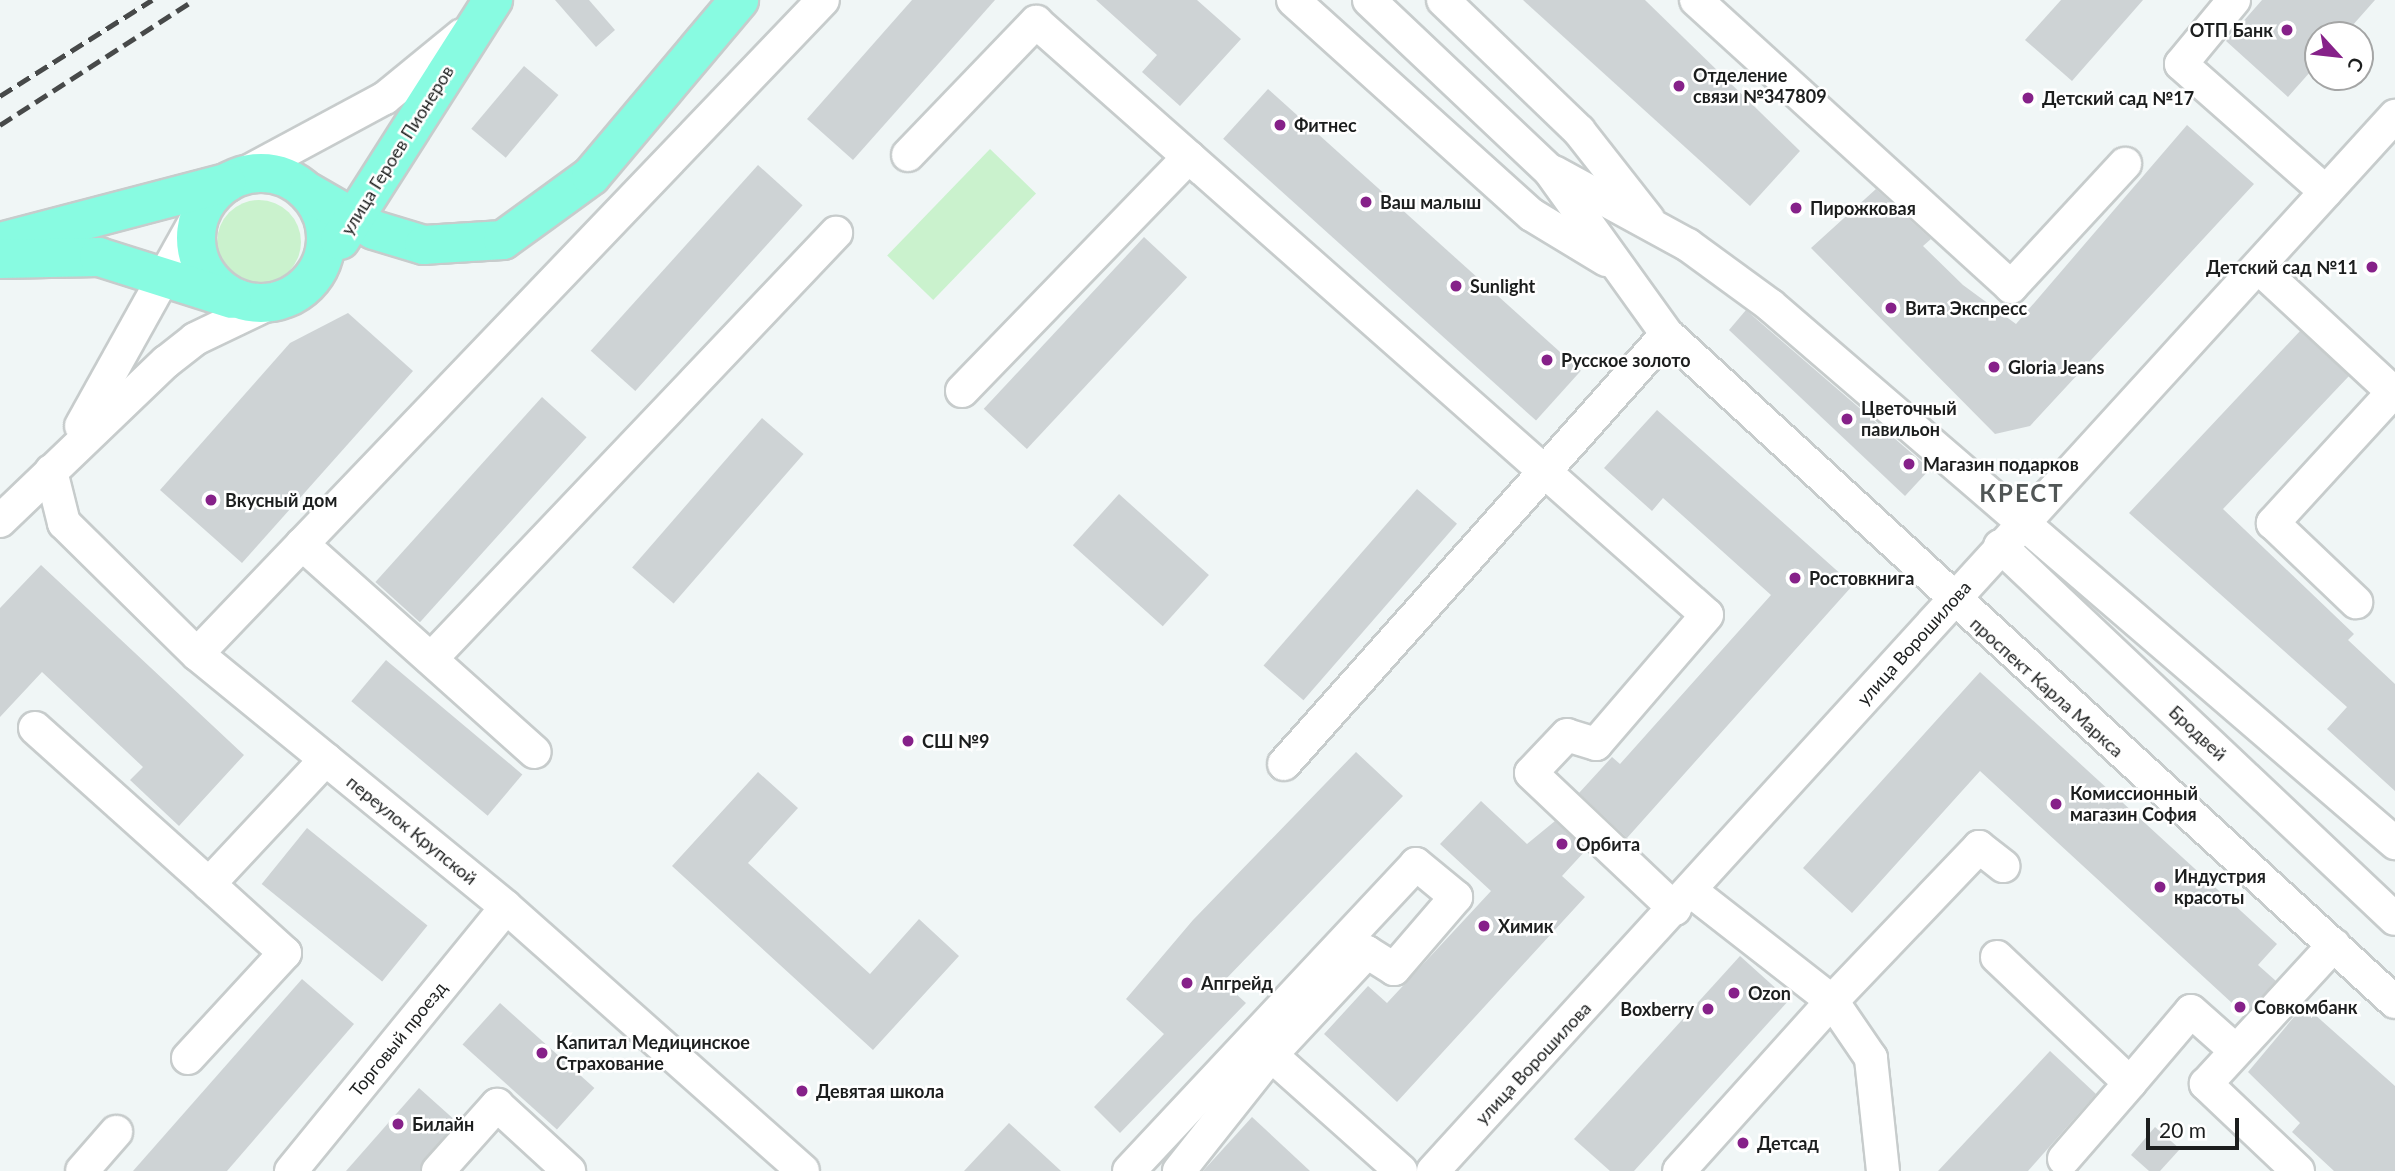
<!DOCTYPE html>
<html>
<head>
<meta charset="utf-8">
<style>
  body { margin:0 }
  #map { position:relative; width:2395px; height:1171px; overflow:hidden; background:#f0f6f6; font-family:Lato,sans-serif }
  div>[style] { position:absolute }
  .green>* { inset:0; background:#caf2cd; transform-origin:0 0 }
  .round { border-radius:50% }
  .building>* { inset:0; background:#ced3d5; transform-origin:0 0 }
  .roads { filter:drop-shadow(2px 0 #c7cccc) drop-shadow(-2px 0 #c7cccc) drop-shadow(0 2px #c7cccc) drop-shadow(0 -2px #c7cccc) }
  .minor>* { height:32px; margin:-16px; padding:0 16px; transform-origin:16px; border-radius:16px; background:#fff }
  .major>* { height:38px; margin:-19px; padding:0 19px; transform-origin:19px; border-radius:19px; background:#88fbe1 }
  .major>.ring { margin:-19px; padding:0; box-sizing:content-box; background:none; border:38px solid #88fbe1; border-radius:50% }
  .rail>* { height:5px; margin-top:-2.5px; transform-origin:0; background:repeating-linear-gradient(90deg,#474949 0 14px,transparent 0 21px) }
  .dots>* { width:19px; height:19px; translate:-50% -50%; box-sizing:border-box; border:4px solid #fff; border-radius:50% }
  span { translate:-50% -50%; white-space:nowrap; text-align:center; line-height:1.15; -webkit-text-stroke:5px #fff; paint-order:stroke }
  .poi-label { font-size:18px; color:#1c1e1e; font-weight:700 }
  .right { translate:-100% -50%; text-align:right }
  .left { translate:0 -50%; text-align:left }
  .street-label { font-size:18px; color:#1c1e1e }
  .district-label { font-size:24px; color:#515656; font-weight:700; letter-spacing:2px }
  .north { position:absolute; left:2304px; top:21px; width:70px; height:70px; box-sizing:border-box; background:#fff; border:2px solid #a4a5a5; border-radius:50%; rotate:117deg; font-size:19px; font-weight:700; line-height:28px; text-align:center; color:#1c1e1e }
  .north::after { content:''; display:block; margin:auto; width:24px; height:32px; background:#862189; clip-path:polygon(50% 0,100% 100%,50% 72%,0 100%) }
  .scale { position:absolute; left:2146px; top:1118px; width:93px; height:32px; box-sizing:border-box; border:4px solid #1c1e1e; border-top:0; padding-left:9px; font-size:21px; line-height:24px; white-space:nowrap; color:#1c1e1e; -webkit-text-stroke:5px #fff; paint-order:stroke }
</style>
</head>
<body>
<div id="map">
  <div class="green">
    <i style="left:990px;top:149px;width:64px;height:148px;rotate:44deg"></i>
    <i class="round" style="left:217px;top:200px;width:84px;height:84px"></i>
  </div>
  <div class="building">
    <i style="clip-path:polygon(555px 0,589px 0,615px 30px,596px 47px)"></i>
    <i style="clip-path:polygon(912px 0,995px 0,853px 160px,807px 119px)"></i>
    <i style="clip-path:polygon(1096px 0,1197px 0,1241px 39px,1180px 106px,1142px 72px,1157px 55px)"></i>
    <i style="clip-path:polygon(1523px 0,1645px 0,1800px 151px,1750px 206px)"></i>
    <i style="clip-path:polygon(2061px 0,2143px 0,2072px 81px,2025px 40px)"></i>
    <i style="clip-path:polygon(2262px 0,2375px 0,2344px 35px,2318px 35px,2318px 63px,2288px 97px,2226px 41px)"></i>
    <i style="left:524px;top:66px;width:45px;height:82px;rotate:40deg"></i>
    <i style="left:1268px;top:89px;width:421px;height:67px;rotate:42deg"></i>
    <i style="clip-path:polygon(2187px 125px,2254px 184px,2030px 426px,1995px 434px,1811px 248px,1876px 189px,1931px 239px,1923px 246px,1963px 285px,2016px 324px)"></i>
    <i style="left:758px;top:165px;width:60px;height:250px;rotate:42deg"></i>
    <i style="left:1144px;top:237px;width:59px;height:235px;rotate:43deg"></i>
    <i style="clip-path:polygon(1746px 310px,1930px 469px,1905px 496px,1729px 330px)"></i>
    <i style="clip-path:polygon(348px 313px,413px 371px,242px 563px,160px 490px,290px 343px)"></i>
    <i style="clip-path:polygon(2300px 331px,2349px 376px,2223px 509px,2354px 634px,2348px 640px,2395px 684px,2395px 791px,2327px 729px,2347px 707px,2129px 513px)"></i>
    <i style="left:542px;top:397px;width:60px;height:249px;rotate:42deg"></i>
    <i style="clip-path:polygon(1657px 410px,1853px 585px,1627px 838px,1579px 793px,1612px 757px,1620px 764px,1771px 595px,1663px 498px,1652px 511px,1604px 468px)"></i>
    <i style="left:762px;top:418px;width:55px;height:198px;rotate:41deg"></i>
    <i style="left:1417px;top:489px;width:53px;height:234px;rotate:41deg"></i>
    <i style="left:1119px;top:494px;width:121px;height:69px;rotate:42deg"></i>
    <i style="clip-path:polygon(41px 565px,244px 755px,179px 826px,130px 780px,143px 767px,42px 672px,0 717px,0 608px)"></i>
    <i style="left:386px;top:660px;width:178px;height:54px;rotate:40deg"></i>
    <i style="clip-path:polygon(1980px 672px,2277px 944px,2258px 965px,2276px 981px,2245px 1015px,1980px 771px,1852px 913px,1803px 868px)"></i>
    <i style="clip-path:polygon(1356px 752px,1403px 796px,1223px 982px,1246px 1003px,1120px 1133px,1094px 1107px,1164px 1034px,1126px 999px,1193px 920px)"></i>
    <i style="clip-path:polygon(758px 772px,798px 808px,748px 863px,870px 974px,919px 919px,959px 956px,873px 1050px,672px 866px)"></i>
    <i style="clip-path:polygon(1481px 801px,1527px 844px,1555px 821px,1586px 850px,1562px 876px,1585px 897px,1397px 1102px,1324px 1034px,1368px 986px,1387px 1003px,1491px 891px,1440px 844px)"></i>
    <i style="left:307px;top:828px;width:155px;height:72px;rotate:39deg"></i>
    <i style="clip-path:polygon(1740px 956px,1789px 1000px,1634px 1171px,1610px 1171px,1574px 1139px)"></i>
    <i style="clip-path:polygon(302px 979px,354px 1024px,227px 1171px,133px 1171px)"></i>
    <i style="left:500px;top:1003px;width:127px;height:56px;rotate:42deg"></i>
    <i style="clip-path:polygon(2304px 1005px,2395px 1086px,2395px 1171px,2334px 1171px,2292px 1132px,2300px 1123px,2248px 1072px)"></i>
    <i style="clip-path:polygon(2050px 1051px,2096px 1094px,2028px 1171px,1938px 1171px)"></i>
    <i style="clip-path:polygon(419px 1088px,457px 1122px,420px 1171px,346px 1171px)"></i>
    <i style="clip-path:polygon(1252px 1117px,1310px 1171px,1203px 1171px)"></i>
    <i style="clip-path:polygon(1009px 1123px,1061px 1171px,964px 1171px)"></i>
    <i style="clip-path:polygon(2155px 1127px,2180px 1149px,2160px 1171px,2149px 1171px,2131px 1155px)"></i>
  </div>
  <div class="roads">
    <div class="minor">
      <i style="left:1293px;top:0;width:321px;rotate:42deg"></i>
      <i style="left:1532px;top:215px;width:87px;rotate:31.3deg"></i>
      <i style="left:1369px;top:0;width:248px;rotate:43.4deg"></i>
      <i style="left:1549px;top:170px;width:202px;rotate:54.3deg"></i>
      <i style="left:1667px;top:334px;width:988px;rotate:42.54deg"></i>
      <i style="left:1443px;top:0;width:189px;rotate:43.9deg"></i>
      <i style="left:1579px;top:131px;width:112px;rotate:51.9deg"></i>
      <i style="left:1696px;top:0;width:426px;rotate:42.3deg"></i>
      <i style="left:2011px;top:287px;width:168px;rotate:-47.2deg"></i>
      <i style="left:2234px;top:0;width:83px;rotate:129.6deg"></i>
      <i style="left:2181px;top:64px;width:193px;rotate:41.4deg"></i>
      <i style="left:908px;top:155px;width:185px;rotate:-46.1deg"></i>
      <i style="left:1036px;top:22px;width:895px;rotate:41.47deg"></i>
      <i style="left:1707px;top:615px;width:170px;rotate:130.7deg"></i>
      <i style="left:1596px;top:744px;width:30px;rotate:-163deg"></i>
      <i style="left:1567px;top:735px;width:52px;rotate:133.5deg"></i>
      <i style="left:1531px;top:773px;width:198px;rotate:43.4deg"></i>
      <i style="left:1554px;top:172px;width:153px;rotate:28.6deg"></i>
      <i style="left:1688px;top:245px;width:102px;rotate:36.2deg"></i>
      <i style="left:1770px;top:305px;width:825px;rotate:40.72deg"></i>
      <i style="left:238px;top:177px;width:167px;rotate:-28.3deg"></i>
      <i style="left:385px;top:98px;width:99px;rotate:-39.3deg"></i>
      <i style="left:2259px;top:268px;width:183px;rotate:42.8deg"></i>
      <i style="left:2393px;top:392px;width:178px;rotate:132.5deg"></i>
      <i style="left:2273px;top:523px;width:115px;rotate:43.6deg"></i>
      <i style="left:962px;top:391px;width:326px;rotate:-45.9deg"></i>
      <i style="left:81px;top:426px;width:251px;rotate:-60.9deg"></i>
      <i style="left:51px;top:471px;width:54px;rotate:76deg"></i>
      <i style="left:64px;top:523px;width:187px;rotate:44.6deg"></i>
      <i style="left:197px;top:654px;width:399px;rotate:39.3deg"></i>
      <i style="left:506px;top:907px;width:397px;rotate:41.6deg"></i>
      <i style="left:0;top:521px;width:230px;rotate:-43.8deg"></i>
      <i style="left:166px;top:362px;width:37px;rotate:-38deg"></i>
      <i style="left:195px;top:339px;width:81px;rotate:-25.6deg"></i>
      <i style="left:302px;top:544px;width:312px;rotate:41.8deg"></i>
      <i style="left:2000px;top:546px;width:543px;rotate:43.36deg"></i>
      <i style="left:197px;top:654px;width:905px;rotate:-46.25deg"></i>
      <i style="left:431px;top:659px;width:588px;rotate:-46.45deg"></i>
      <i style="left:35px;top:728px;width:234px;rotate:41.9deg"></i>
      <i style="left:209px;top:884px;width:171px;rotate:-46.9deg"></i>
      <i style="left:1284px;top:764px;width:576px;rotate:-48.31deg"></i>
      <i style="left:1997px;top:957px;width:183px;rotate:43.5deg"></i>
      <i style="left:2130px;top:1083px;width:94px;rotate:-49.7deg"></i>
      <i style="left:2191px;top:1011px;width:60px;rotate:41.6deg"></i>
      <i style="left:188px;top:1058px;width:143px;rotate:-47.3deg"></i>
      <i style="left:285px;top:953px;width:103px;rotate:-137.8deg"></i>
      <i style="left:2064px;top:1159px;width:101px;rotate:-49deg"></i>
      <i style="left:82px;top:1171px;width:52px;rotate:-48.9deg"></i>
      <i style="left:291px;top:1171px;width:340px;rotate:-50.8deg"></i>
      <i style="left:438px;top:1171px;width:89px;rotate:-48.2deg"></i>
      <i style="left:497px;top:1105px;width:98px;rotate:42.5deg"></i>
      <i style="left:1129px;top:1171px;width:420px;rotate:-46.9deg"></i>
      <i style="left:1416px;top:864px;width:52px;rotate:39.5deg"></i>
      <i style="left:1456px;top:897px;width:95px;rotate:130.7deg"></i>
      <i style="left:1394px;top:969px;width:32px;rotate:-148deg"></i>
      <i style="left:1367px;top:952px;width:141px;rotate:133deg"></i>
      <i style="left:1271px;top:1055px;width:174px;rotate:41.7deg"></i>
      <i style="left:1179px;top:1171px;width:148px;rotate:-51.6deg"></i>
      <i style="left:1433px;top:1171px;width:1428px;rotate:-47.64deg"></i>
      <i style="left:1679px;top:1171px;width:229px;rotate:-48deg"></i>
      <i style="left:1832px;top:1001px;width:179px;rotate:-142deg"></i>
      <i style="left:1883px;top:1171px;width:114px;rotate:-96.1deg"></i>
      <i style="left:1871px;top:1058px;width:69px;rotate:-124.4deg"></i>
      <i style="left:1832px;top:1001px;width:213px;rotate:-46.3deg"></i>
      <i style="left:1979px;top:847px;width:31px;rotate:38deg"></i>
      <i style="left:2298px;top:1171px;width:127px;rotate:-136.6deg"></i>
      <i style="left:2206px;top:1084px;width:189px;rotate:-47.4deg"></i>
    </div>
    <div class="major">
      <i class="ring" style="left:196px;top:173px;width:92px;height:92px"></i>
      <i style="left:308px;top:192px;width:76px;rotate:29.9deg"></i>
      <i style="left:374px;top:230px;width:52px;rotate:16.7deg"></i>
      <i style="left:424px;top:245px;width:79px;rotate:-3.6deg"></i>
      <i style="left:503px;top:240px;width:109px;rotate:-36deg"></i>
      <i style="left:591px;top:176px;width:230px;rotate:-49.9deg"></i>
      <i style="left:340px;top:240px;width:285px;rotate:-57.5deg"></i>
      <i style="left:1px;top:242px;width:233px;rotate:-14.7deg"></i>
      <i style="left:0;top:259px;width:99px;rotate:-1.2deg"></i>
      <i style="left:99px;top:257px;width:139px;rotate:17.5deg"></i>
    </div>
  </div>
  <div class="rail">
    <i style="left:0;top:96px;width:180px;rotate:-32.3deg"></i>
    <i style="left:0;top:125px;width:231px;rotate:-32.8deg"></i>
  </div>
  <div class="dots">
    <i style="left:2287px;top:30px;background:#862189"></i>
    <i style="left:1679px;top:86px;background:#862189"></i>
    <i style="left:2028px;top:98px;background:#862189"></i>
    <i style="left:1280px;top:125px;background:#862189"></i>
    <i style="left:1366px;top:202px;background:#862189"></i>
    <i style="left:1796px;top:208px;background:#862189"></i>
    <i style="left:2372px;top:267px;background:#862189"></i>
    <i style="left:1456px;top:286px;background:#862189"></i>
    <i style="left:1891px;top:308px;background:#862189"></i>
    <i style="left:1547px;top:360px;background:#862189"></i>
    <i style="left:1994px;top:367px;background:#862189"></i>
    <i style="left:1847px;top:419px;background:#862189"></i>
    <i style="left:1909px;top:464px;background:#862189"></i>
    <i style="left:211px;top:500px;background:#862189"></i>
    <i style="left:1795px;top:578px;background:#862189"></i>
    <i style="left:908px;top:741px;background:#862189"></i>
    <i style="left:2056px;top:804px;background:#862189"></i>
    <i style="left:1562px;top:844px;background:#862189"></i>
    <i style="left:2160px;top:887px;background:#862189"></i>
    <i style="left:1484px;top:926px;background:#862189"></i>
    <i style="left:1187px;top:983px;background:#862189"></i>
    <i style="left:1734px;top:993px;background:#862189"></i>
    <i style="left:2240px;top:1007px;background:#862189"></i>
    <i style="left:1708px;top:1009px;background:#862189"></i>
    <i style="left:542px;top:1053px;background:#862189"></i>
    <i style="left:802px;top:1091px;background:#862189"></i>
    <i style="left:398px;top:1124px;background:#862189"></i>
    <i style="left:1743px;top:1143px;background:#862189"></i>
  </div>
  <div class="poi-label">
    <span class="right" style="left:2273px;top:30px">ОТП Банк</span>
    <span class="left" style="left:1693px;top:86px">Отделение<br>связи №347809</span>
    <span class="left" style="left:2042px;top:98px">Детский сад №17</span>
    <span class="left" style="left:1294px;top:125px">Фитнес</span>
    <span class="left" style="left:1380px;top:202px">Ваш малыш</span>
    <span class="left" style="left:1810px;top:208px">Пирожковая</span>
    <span class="right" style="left:2358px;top:267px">Детский сад №11</span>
    <span class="left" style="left:1470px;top:286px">Sunlight</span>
    <span class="left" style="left:1905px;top:308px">Вита Экспресс</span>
    <span class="left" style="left:1561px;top:360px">Русское золото</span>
    <span class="left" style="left:2008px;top:367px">Gloria Jeans</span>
    <span class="left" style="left:1861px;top:419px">Цветочный<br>павильон</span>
    <span class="left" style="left:1923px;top:464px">Магазин подарков</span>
    <span class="left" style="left:225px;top:500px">Вкусный дом</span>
    <span class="left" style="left:1809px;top:578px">Ростовкнига</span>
    <span class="left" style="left:922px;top:741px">СШ №9</span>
    <span class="left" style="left:2070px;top:804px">Комиссионный<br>магазин София</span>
    <span class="left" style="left:1576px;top:844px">Орбита</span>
    <span class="left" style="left:2174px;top:887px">Индустрия<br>красоты</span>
    <span class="left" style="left:1498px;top:926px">Химик</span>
    <span class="left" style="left:1201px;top:983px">Апгрейд</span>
    <span class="left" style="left:1748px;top:993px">Ozon</span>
    <span class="left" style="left:2254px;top:1007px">Совкомбанк</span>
    <span class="right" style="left:1694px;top:1009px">Boxberry</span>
    <span class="left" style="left:556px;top:1053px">Капитал Медицинское<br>Страхование</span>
    <span class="left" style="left:816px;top:1091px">Девятая школа</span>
    <span class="left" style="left:412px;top:1124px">Билайн</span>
    <span class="left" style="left:1757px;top:1143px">Детсад</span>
  </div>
  <div class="street-label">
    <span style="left:397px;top:150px;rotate:-58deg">улица Героев Пионеров</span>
    <span style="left:1914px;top:643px;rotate:-48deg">улица Ворошилова</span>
    <span style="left:2047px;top:687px;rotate:42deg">проспект Карла Маркса</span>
    <span style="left:2198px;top:733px;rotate:43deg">Бродвей</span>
    <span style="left:412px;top:830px;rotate:39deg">переулок Крупской</span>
    <span style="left:398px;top:1039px;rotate:-51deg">Торговый проезд</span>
    <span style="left:1533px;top:1063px;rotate:-47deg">улица Ворошилова</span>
  </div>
  <div class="district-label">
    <span style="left:2022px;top:493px">КРЕСТ</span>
  </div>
  <div class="north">С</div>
  <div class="scale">20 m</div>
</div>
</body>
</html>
